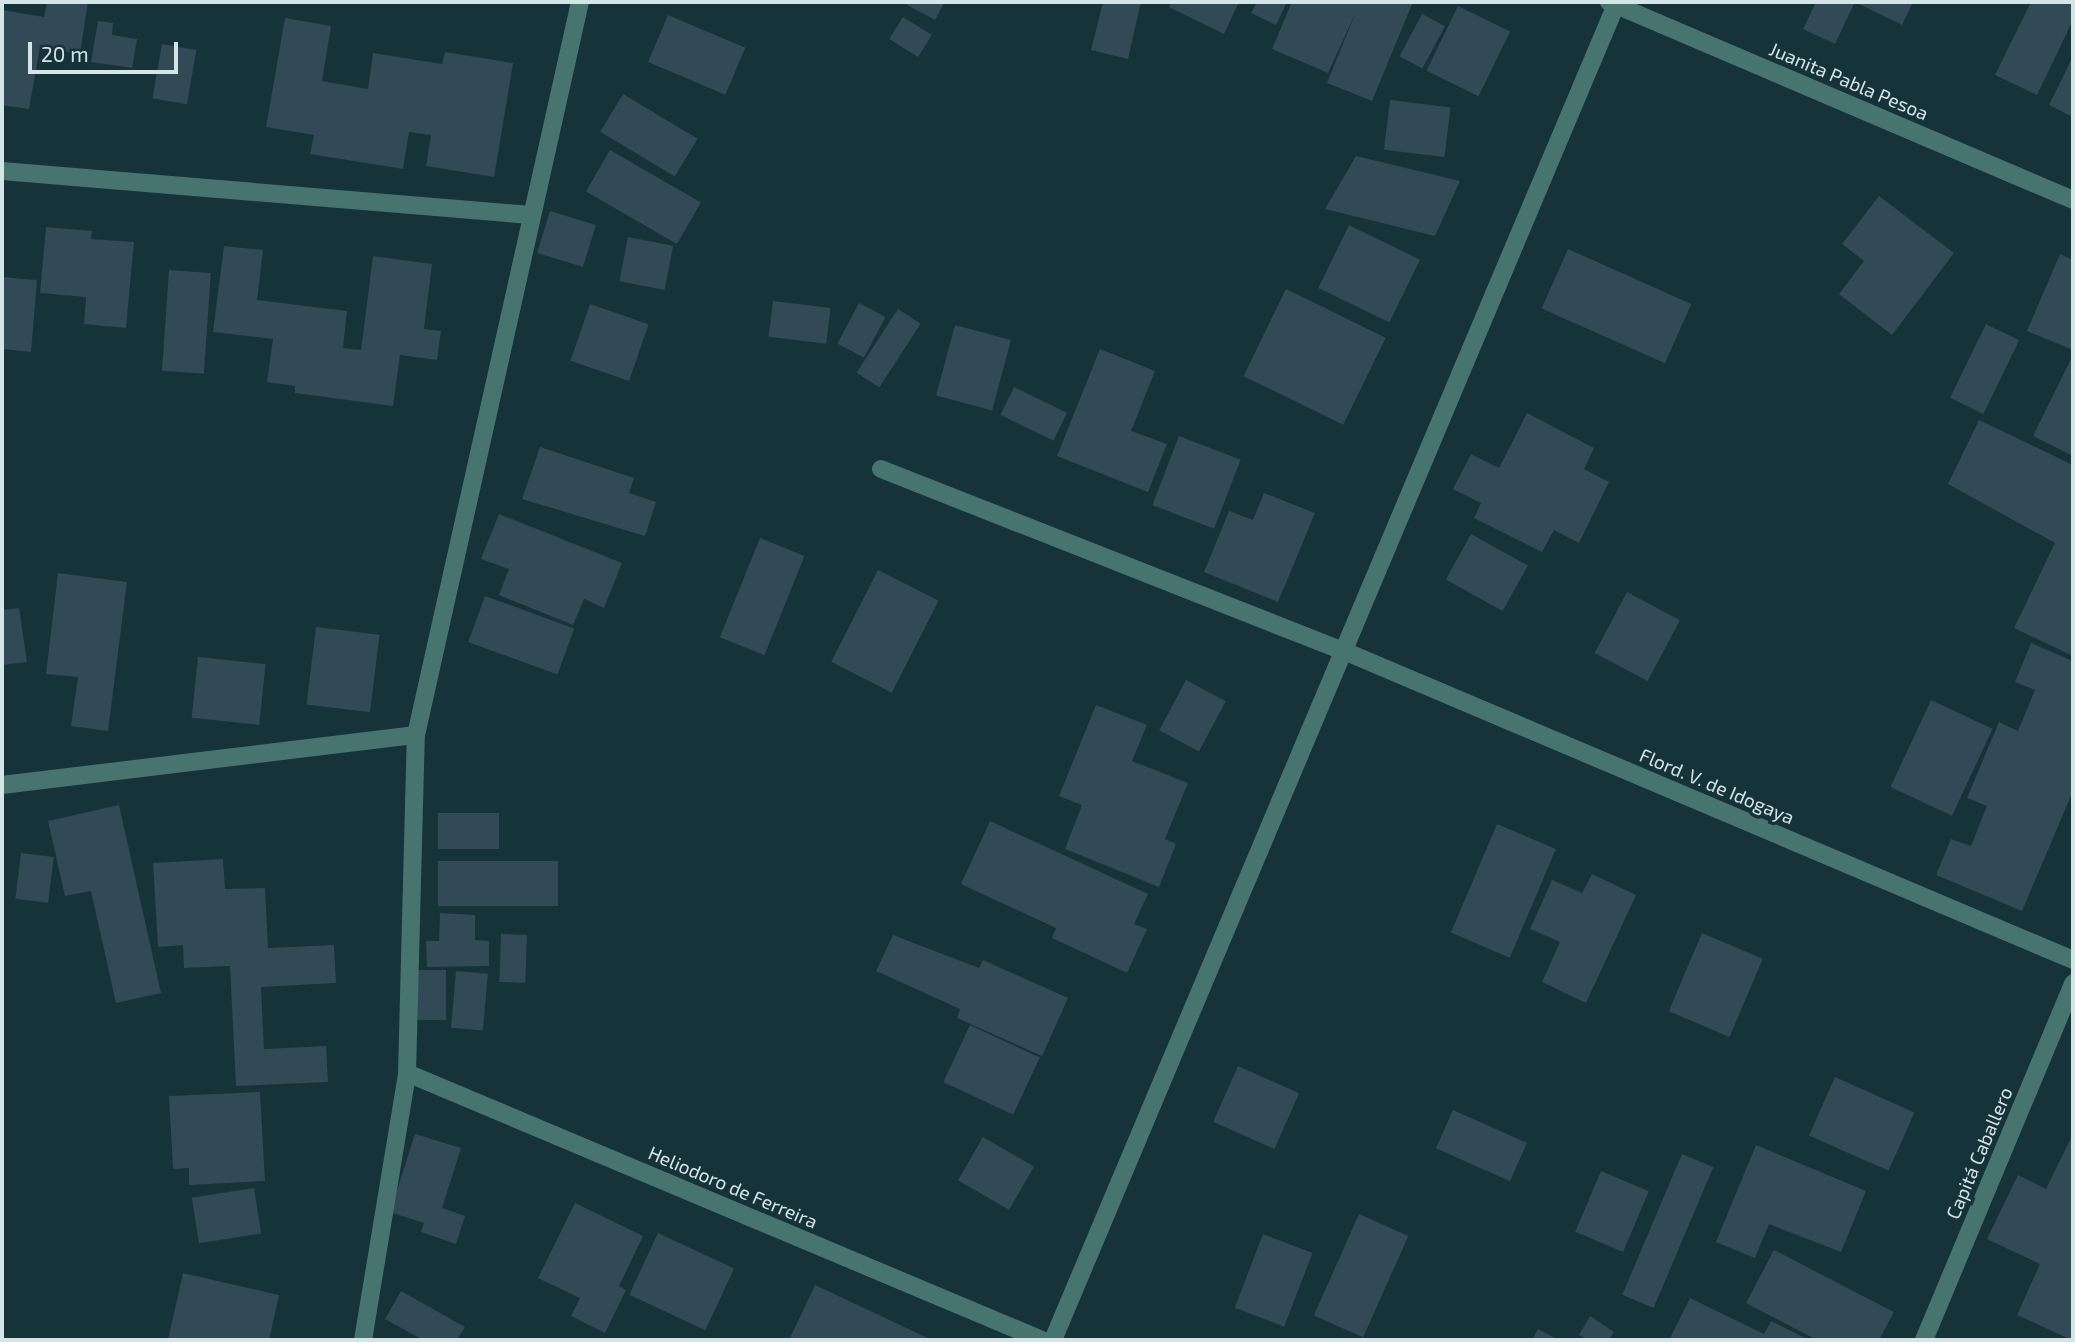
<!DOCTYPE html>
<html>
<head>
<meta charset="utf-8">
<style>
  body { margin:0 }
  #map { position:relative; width:2075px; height:1342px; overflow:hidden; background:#153338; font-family:"Exo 2",sans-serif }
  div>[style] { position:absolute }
  .building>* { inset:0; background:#324956; transform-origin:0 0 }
  .street>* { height:18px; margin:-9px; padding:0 9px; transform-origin:9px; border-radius:9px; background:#48746f }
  span { translate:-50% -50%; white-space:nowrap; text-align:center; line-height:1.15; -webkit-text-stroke:7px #153338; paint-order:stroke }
  .street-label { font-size:19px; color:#d4e5e8 }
  .frame { position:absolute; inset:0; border:4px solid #d4e5e8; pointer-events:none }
  .scale { position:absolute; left:28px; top:42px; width:150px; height:32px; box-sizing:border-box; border:4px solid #d4e5e8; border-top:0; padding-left:9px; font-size:21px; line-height:24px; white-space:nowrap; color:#d4e5e8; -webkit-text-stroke:5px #153338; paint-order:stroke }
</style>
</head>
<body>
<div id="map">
  <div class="building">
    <i style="clip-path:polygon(47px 2px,88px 2px,80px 54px,40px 47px,29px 109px,2px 105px,2px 10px,44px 17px)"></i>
    <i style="clip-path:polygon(909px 2px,941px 2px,944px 3px,935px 20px,907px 5px)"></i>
    <i style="clip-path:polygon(1103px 2px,1141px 2px,1128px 59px,1091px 50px)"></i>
    <i style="clip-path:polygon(1172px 2px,1239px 2px,1224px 34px,1169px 7px)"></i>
    <i style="clip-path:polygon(1257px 2px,1287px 2px,1276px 25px,1251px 13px)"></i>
    <i style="clip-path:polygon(1292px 2px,1413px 2px,1372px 101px,1327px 83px,1356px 12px,1328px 73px,1272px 49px)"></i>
    <i style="clip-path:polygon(1816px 2px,1854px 4px,1835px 44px,1803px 29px)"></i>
    <i style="clip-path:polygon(1855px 2px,1913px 2px,1902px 25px)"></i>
    <i style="clip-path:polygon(2031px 2px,2073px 2px,2073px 20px,2037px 95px,1995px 75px)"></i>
    <i style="left:1458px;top:6px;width:58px;height:72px;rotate:26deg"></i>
    <i style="left:1422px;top:14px;width:26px;height:48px;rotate:28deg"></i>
    <i style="left:668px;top:15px;width:84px;height:51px;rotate:23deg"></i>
    <i style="left:903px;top:17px;width:34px;height:26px;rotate:32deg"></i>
    <i style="clip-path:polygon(285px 18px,331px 26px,322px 81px,368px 89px,373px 53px,442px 64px,445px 52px,513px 63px,494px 177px,426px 166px,431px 135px,409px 132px,403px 169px,310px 154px,314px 135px,266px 127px)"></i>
    <i style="clip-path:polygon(98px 21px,113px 23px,112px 35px,137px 39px,132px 68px,91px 62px)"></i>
    <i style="left:162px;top:44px;width:35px;height:55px;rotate:10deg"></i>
    <i style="clip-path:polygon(2073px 56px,2073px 117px,2049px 105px)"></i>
    <i style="left:623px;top:94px;width:87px;height:44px;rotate:31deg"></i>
    <i style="left:1390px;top:100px;width:61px;height:50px;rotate:7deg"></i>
    <i style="left:610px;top:150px;width:105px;height:48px;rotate:30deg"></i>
    <i style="clip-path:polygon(1356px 156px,1460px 181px,1435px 236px,1325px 209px)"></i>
    <i style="clip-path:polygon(1879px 196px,1954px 253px,1892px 335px,1839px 294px,1864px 261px,1842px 244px)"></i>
    <i style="left:550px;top:211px;width:48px;height:44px;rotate:17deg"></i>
    <i style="left:1349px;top:225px;width:79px;height:70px;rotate:26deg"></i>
    <i style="clip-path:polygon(46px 227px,92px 231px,91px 239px,134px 242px,126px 328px,84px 324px,86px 297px,40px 293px)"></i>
    <i style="left:628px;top:237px;width:46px;height:45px;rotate:11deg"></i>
    <i style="clip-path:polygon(224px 246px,263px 250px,257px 300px,347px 311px,343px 348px,361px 350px,373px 256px,432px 264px,424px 329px,441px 331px,437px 360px,400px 355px,393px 406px,295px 393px,295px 386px,267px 382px,273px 339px,213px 332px)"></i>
    <i style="left:1568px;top:249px;width:135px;height:65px;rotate:24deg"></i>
    <i style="clip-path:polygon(2060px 254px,2073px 260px,2073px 350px,2027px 331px)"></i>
    <i style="left:169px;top:270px;width:42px;height:101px;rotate:4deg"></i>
    <i style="clip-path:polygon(2px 277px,37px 280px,31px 352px,2px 349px)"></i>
    <i style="left:1286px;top:289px;width:111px;height:97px;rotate:26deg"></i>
    <i style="left:773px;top:301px;width:58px;height:36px;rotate:7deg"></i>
    <i style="left:859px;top:303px;width:30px;height:46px;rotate:28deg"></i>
    <i style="left:590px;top:304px;width:62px;height:60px;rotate:19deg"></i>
    <i style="left:898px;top:309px;width:27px;height:76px;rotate:33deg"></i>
    <i style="left:1986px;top:324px;width:37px;height:82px;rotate:26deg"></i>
    <i style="left:955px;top:325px;width:58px;height:73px;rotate:15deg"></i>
    <i style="clip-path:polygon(1100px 349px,1155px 371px,1131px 431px,1167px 444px,1148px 492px,1057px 456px)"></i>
    <i style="clip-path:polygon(2071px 359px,2073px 360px,2073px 456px,2033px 436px)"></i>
    <i style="left:1014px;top:387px;width:59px;height:31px;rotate:26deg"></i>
    <i style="clip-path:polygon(1527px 413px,1594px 448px,1584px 469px,1609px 482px,1579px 543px,1554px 530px,1542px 552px,1474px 518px,1481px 503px,1453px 489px,1471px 454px,1499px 468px)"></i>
    <i style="clip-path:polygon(1979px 420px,2073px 465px,2073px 656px,2014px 628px,2055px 543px,1948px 484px)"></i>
    <i style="left:1179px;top:436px;width:66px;height:74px;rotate:21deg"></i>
    <i style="clip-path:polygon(540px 447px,634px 478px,629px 493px,656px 502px,645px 536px,522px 499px)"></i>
    <i style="clip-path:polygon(1264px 493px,1315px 513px,1278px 602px,1204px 572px,1229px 511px,1253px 520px)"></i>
    <i style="clip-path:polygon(499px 514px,622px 563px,604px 608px,584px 599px,573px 625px,499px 595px,509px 569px,481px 559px)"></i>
    <i style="left:1471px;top:534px;width:65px;height:52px;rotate:29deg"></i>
    <i style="left:760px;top:538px;width:48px;height:107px;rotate:22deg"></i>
    <i style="left:878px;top:570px;width:68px;height:103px;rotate:27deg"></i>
    <i style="clip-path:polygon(58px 573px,127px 582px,108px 731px,71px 726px,78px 677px,46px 674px)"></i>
    <i style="left:1627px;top:592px;width:60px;height:69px;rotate:28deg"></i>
    <i style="left:485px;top:596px;width:95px;height:49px;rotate:20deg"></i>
    <i style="clip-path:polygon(19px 608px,27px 662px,2px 665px,2px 610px)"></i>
    <i style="left:316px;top:627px;width:64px;height:78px;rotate:7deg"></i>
    <i style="clip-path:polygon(2031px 643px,2073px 661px,2073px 791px,2022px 911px,1936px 875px,1951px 839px,1971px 846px,1987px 806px,1967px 798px,1999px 722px,2018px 731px,2035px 690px,2015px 682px)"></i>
    <i style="left:198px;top:657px;width:68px;height:61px;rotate:6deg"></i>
    <i style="left:1186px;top:680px;width:45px;height:57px;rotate:28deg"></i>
    <i style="left:1931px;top:700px;width:68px;height:96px;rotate:25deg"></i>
    <i style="clip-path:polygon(1096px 705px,1147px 725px,1132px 761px,1188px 783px,1165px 839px,1176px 844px,1159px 887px,1065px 849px,1082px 805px,1059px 796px)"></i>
    <i style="clip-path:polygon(119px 805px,161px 993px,116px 1003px,91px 891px,65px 896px,48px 821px)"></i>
    <i style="left:438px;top:813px;width:61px;height:36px"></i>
    <i style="clip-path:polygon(990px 821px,1148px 894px,1134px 924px,1147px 929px,1127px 973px,1052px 938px,1056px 928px,961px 884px)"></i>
    <i style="left:1497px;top:824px;width:64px;height:118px;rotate:23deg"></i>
    <i style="left:21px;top:853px;width:33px;height:46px;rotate:7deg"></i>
    <i style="clip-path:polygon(223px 859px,225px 889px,265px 888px,268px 948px,334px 945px,336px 983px,261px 987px,264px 1049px,326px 1046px,328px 1082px,236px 1086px,230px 966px,184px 968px,183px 945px,158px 947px,153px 863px)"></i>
    <i style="left:438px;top:861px;width:120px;height:45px"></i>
    <i style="clip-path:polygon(1592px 874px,1636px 895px,1586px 1003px,1542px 982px,1560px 942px,1530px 929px,1552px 880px,1582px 893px)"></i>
    <i style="clip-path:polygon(440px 913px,475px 915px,475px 940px,489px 941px,489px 966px,427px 967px,426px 941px,439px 941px)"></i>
    <i style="left:1702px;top:933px;width:66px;height:85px;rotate:23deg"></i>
    <i style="left:501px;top:934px;width:26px;height:48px;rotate:2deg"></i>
    <i style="clip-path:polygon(893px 935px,979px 968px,983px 960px,1068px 998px,1042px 1056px,957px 1018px,960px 1009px,876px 971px)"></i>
    <i style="left:417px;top:970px;width:29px;height:50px"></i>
    <i style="left:456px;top:971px;width:32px;height:57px;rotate:5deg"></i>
    <i style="left:970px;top:1025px;width:77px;height:63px;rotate:25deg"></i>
    <i style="left:1238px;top:1066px;width:67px;height:61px;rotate:24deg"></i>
    <i style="left:1835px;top:1077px;width:87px;height:64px;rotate:24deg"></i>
    <i style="clip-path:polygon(260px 1092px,265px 1181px,189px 1185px,189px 1168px,173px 1169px,169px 1096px)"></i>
    <i style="left:1453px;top:1110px;width:81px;height:42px;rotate:24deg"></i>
    <i style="clip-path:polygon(415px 1134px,461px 1148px,442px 1208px,465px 1216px,456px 1244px,421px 1232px,424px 1223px,390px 1212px)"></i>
    <i style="clip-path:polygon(2073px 1134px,2073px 1340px,2072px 1340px,2017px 1315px,2040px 1264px,1987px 1239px,2018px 1175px,2046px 1189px)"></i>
    <i style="left:983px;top:1137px;width:59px;height:50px;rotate:30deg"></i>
    <i style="clip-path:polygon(1756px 1145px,1866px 1191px,1841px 1252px,1769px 1224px,1755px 1258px,1716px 1242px)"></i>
    <i style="left:1682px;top:1154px;width:34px;height:153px;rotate:23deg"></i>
    <i style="left:1601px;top:1171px;width:52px;height:66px;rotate:23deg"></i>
    <i style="left:254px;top:1188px;width:46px;height:63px;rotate:81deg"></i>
    <i style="clip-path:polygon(575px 1203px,643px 1236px,619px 1286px,626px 1290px,605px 1333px,571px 1316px,580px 1298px,538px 1278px)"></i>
    <i style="left:1359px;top:1214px;width:54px;height:111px;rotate:24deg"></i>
    <i style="left:658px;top:1233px;width:84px;height:68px;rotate:25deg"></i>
    <i style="left:1263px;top:1234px;width:53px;height:79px;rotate:21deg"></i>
    <i style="clip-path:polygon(1774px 1250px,1894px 1312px,1879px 1340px,1817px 1340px,1746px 1303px)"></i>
    <i style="clip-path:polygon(183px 1273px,279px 1295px,269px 1340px,168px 1340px)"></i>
    <i style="clip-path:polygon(815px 1285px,932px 1340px,789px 1340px)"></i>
    <i style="clip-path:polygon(401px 1291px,465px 1327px,457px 1340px,423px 1340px,385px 1319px)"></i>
    <i style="clip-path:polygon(1690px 1298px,1764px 1334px,1771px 1321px,1809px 1340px,1669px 1340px)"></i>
    <i style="clip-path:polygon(1590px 1316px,1614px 1332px,1609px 1340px,1588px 1340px,1579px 1335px)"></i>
    <i style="clip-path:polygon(1538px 1329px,1559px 1340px,1532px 1340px)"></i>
  </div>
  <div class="street">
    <i style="left:1609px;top:2px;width:504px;rotate:23.11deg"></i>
    <i style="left:2px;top:171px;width:530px;rotate:4.76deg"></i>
    <i style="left:881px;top:469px;width:497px;rotate:21.5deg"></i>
    <i style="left:1344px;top:651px;width:792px;rotate:22.97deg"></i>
    <i style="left:2px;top:785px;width:417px;rotate:-6.9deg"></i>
    <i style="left:407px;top:1073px;width:689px;rotate:22.81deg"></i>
    <i style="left:363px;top:1340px;width:271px;rotate:-80.6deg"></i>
    <i style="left:407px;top:1073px;width:338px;rotate:-88.5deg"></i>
    <i style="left:416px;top:735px;width:751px;rotate:-77.39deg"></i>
    <i style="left:1053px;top:1340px;width:1452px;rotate:-67.14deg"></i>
    <i style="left:1924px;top:1340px;width:387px;rotate:-67.3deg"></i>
  </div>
  <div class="street-label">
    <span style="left:1849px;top:81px;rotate:23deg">Juanita Pabla Pesoa</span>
    <span style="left:1717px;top:786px;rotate:23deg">Flord. V. de Idogaya</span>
    <span style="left:1979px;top:1153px;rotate:-67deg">Capitá Caballero</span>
    <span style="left:733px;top:1187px;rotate:23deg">Heliodoro de Ferreira</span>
  </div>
  <div class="frame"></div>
  <div class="scale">20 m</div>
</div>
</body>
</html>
